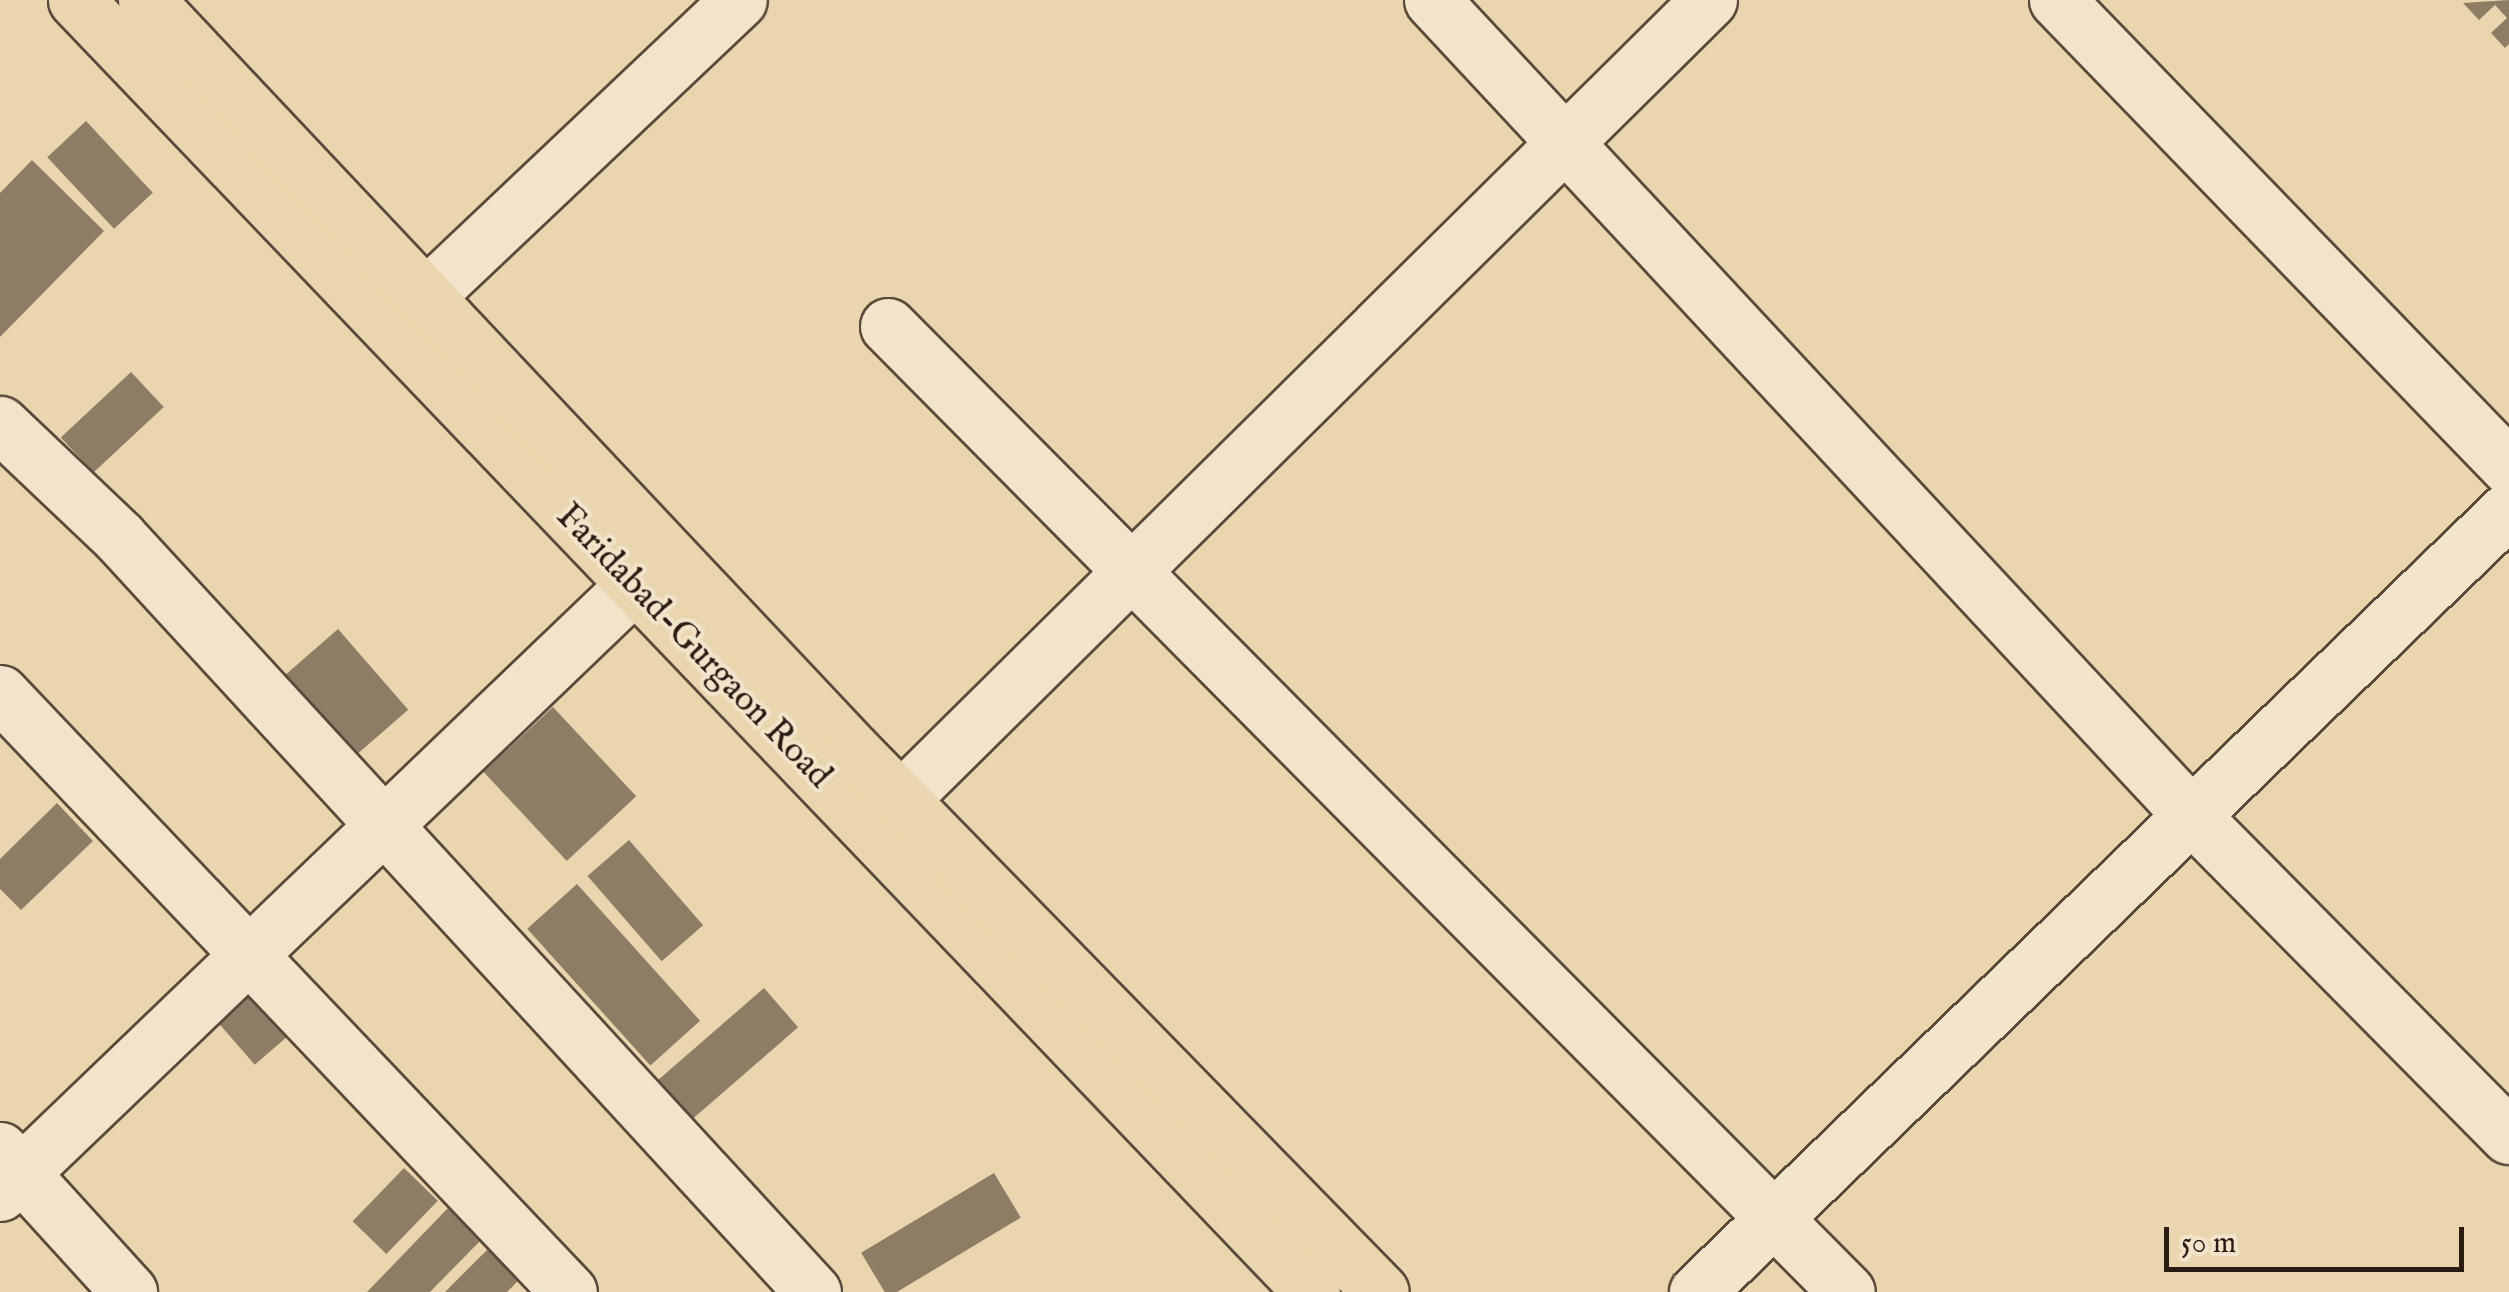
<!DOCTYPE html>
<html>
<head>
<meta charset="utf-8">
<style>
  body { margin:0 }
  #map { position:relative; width:2509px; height:1292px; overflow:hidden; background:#e9d6ae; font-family:"IM FELL English",serif }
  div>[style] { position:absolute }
  .building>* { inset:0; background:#8e7d64; transform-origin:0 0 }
  .roads { filter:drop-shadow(2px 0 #5a4a3a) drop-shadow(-2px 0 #5a4a3a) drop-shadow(0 2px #5a4a3a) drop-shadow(0 -2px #5a4a3a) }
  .minor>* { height:55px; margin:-27.5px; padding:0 27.5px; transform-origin:27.5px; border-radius:27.5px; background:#f1e4ca }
  .major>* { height:55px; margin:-27.5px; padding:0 27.5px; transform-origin:27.5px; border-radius:27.5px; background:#e9d6ae }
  span { translate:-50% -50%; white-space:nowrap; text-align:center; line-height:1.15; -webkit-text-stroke:8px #f1e4ca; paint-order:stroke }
  .street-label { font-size:35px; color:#2b1c13 }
  .scale { position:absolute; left:2164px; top:1227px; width:300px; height:45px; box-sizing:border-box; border:5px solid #2b1c13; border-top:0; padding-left:12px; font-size:30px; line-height:35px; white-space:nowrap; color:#2b1c13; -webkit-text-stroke:8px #f1e4ca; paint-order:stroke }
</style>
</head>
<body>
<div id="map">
  <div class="building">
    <i style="clip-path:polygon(2509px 0,2509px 44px,2505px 48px,2491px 33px,2507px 18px,2495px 5px,2479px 20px,2463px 3px)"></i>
    <i style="left:86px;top:121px;width:98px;height:53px;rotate:47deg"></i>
    <i style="clip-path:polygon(32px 160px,104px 231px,0 337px,0 193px)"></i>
    <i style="left:131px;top:372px;width:48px;height:96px;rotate:47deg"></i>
    <i style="left:338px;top:629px;width:107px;height:89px;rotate:49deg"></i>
    <i style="left:553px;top:707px;width:122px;height:95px;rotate:47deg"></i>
    <i style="clip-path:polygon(57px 803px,93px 841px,21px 910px,0 889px,0 859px)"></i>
    <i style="left:629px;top:840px;width:113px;height:55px;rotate:49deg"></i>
    <i style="left:577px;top:884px;width:184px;height:67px;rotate:48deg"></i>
    <i style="left:764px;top:988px;width:52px;height:148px;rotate:49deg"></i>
    <i style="left:252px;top:993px;width:56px;height:45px;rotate:49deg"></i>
    <i style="left:404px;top:1168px;width:47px;height:74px;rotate:44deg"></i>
    <i style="left:994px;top:1173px;width:52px;height:155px;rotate:59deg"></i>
    <i style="clip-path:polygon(448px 1208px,481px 1240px,430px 1292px,367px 1292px)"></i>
    <i style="clip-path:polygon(488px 1249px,519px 1280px,507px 1292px,445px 1292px)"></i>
  </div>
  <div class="roads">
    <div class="minor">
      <i style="left:1432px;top:0;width:1112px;rotate:47.04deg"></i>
      <i style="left:2190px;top:814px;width:453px;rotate:45.3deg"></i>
      <i style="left:2057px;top:0;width:650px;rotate:45.94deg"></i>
      <i style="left:427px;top:295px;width:429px;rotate:-43.4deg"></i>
      <i style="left:888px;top:326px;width:1361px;rotate:45.21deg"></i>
      <i style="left:0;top:424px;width:163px;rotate:43.5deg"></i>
      <i style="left:118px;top:536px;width:1027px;rotate:47.41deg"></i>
      <i style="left:0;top:693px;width:826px;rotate:46.47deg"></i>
      <i style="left:902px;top:798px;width:1135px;rotate:-44.68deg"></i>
      <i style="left:0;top:1150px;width:192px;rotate:47.7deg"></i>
      <i style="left:0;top:1193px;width:877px;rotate:-43.8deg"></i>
      <i style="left:1697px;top:1292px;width:1128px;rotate:-43.96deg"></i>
    </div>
    <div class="major">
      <i style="left:76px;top:0;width:1788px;rotate:46.27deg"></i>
      <i style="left:146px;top:0;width:1030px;rotate:46.73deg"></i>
      <i style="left:852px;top:750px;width:757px;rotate:45.7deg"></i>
    </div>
  </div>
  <div class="street-label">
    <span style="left:693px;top:647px;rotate:46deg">Faridabad-Gurgaon Road</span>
  </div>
  <div class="scale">50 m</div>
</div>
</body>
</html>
